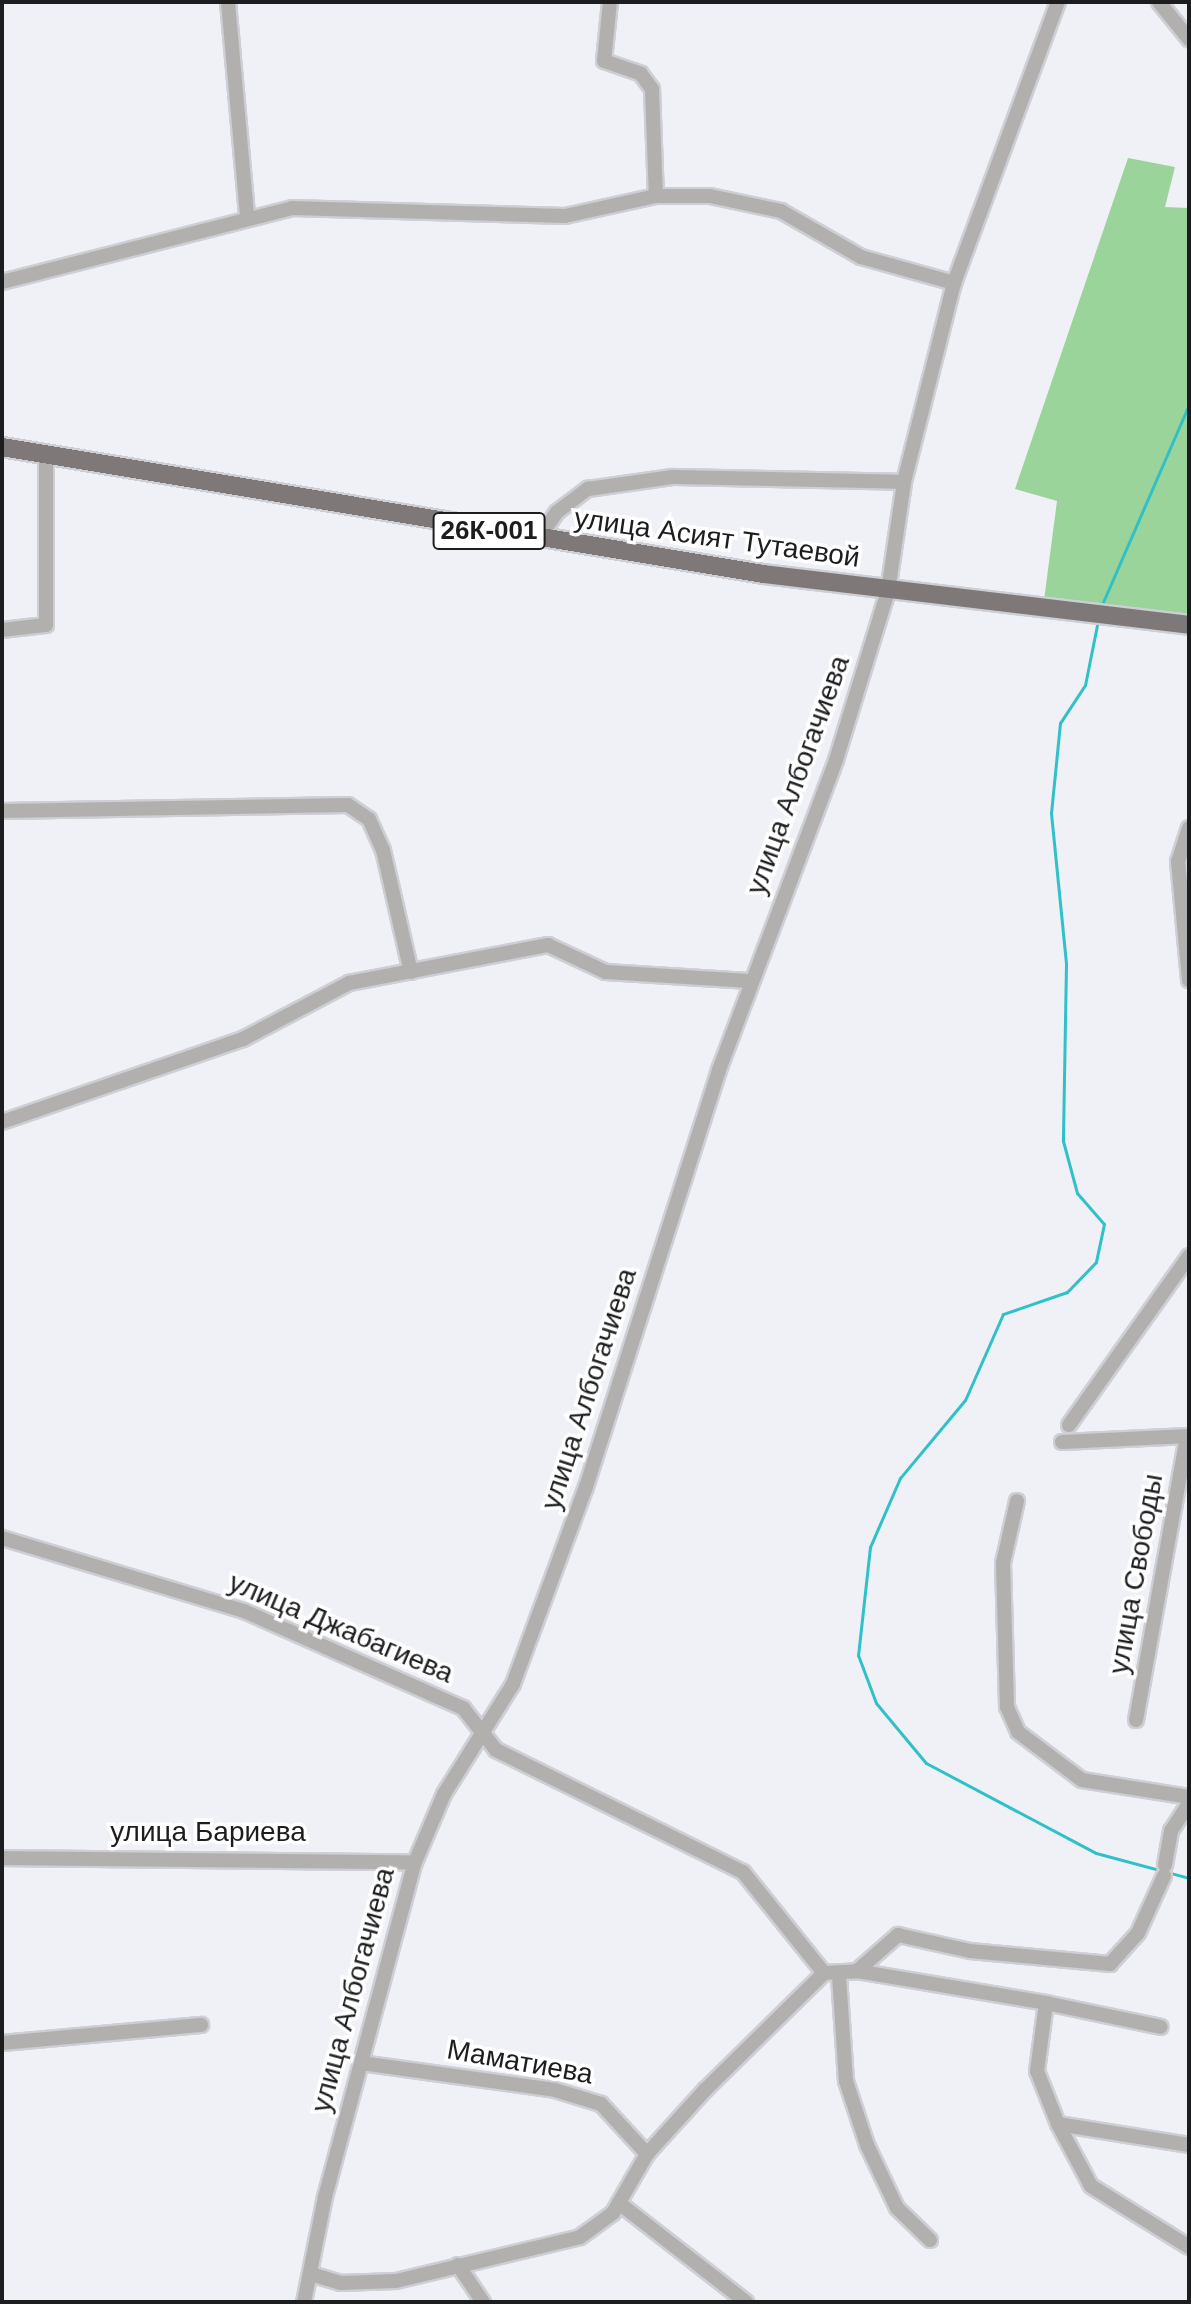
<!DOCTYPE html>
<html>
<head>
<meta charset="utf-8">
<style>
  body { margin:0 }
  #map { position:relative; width:1191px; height:2304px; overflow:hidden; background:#eff1f6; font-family:Helvetica,sans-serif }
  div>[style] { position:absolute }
  .green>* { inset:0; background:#9ad49a }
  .stream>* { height:3px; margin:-1.5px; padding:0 1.5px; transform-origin:1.5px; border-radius:1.5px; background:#30c0c8 }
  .roads { filter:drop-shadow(2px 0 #cdcfd4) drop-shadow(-2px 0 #cdcfd4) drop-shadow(0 2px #cdcfd4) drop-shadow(0 -2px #cdcfd4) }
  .minor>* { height:14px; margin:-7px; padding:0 7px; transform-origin:7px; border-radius:7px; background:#b2b0af }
  .major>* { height:18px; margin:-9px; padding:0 9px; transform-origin:9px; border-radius:9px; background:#7e7978 }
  span { translate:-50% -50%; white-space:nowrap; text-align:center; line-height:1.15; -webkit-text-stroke:7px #fff; paint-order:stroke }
  .shield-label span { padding:2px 6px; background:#fff; border:2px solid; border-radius:6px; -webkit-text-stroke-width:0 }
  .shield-label { font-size:26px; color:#1c1d1f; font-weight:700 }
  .street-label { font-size:28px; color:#1c1d1f }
  .frame { position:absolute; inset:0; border:4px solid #1c1d1f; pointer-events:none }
</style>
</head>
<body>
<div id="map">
  <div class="green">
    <i style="clip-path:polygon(1128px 158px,1175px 167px,1165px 207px,1189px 208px,1189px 625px,1043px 608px,1057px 501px,1015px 489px)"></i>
  </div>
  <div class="stream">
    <i style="left:1100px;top:609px;width:223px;rotate:-66.5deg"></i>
    <i style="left:1098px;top:620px;width:66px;rotate:101.3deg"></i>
    <i style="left:1085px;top:685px;width:45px;rotate:123.3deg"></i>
    <i style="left:1060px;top:723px;width:90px;rotate:95.7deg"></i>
    <i style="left:1051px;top:813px;width:152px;rotate:84.3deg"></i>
    <i style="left:1066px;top:964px;width:177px;rotate:91deg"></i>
    <i style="left:1063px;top:1141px;width:54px;rotate:74.9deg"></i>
    <i style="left:1077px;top:1193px;width:41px;rotate:48.9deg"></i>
    <i style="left:1104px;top:1224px;width:39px;rotate:102deg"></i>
    <i style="left:1096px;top:1262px;width:42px;rotate:134deg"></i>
    <i style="left:1067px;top:1292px;width:68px;rotate:161deg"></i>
    <i style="left:1003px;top:1314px;width:94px;rotate:113.8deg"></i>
    <i style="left:965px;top:1400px;width:102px;rotate:129.8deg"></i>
    <i style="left:900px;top:1478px;width:75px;rotate:113.5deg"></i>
    <i style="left:870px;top:1547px;width:109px;rotate:96.3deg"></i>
    <i style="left:858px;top:1655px;width:51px;rotate:69.4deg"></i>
    <i style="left:876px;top:1703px;width:78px;rotate:50.2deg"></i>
    <i style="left:926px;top:1763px;width:192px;rotate:27.9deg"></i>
    <i style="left:1096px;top:1853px;width:96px;rotate:15deg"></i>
  </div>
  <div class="roads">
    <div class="minor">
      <i style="left:228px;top:2px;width:216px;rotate:84.9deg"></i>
      <i style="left:610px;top:2px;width:59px;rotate:95.8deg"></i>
      <i style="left:604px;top:61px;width:39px;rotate:19deg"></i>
      <i style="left:641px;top:74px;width:19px;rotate:54deg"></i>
      <i style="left:652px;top:89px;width:107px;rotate:87.9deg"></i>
      <i style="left:1159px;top:2px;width:48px;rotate:51deg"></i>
      <i style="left:2px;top:282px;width:299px;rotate:-14.3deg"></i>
      <i style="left:292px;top:208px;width:273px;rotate:1.7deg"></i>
      <i style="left:565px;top:216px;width:93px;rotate:-12.4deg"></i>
      <i style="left:656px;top:196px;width:54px"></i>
      <i style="left:710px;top:196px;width:73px;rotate:11.9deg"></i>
      <i style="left:781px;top:211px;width:92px;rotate:29.9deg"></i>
      <i style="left:861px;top:257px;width:97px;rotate:15.6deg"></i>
      <i style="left:538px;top:539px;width:33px;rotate:-55deg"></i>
      <i style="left:557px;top:512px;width:39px;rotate:-37deg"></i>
      <i style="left:588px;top:489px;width:85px;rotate:-8.1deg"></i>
      <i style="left:672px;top:477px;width:232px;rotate:1.2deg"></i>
      <i style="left:2px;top:630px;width:44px;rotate:-6.5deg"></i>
      <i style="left:46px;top:625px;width:170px;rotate:-90deg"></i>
      <i style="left:2px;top:811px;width:346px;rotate:-1deg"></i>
      <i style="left:348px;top:805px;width:25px;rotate:34deg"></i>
      <i style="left:369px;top:819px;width:34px;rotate:66deg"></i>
      <i style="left:383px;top:850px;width:125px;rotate:77.1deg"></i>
      <i style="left:1189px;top:828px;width:35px;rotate:108deg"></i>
      <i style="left:1178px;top:861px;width:120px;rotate:84.7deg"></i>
      <i style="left:2px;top:1122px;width:255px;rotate:-19deg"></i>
      <i style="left:243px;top:1039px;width:120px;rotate:-27.8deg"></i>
      <i style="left:349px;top:983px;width:203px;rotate:-10.8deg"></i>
      <i style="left:548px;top:945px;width:64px;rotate:25deg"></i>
      <i style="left:606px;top:972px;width:143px;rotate:3.6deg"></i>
      <i style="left:1069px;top:1425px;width:207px;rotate:-54.6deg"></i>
      <i style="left:1062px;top:1442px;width:127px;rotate:-2.7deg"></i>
      <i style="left:1017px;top:1501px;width:64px;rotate:102.7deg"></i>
      <i style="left:1003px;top:1563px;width:144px;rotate:88.4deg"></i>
      <i style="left:1007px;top:1707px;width:27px;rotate:66deg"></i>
      <i style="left:1018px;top:1732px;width:80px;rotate:36.9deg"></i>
      <i style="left:1082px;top:1780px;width:108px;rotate:9deg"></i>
      <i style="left:2px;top:1538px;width:253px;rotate:16.8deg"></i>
      <i style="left:244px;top:1611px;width:240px;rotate:23.9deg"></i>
      <i style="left:463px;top:1708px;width:53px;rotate:51.8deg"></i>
      <i style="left:496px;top:1750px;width:275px;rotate:26.3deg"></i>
      <i style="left:743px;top:1872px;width:129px;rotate:51.3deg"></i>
      <i style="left:824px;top:1973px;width:33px;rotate:-3deg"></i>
      <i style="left:857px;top:1971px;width:55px;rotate:-41.3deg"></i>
      <i style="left:898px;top:1935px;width:74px;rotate:12.5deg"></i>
      <i style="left:970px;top:1951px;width:141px;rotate:5.3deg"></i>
      <i style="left:1110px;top:1964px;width:42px;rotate:-47.9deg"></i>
      <i style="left:1138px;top:1933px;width:63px;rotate:-65.5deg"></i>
      <i style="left:1136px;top:1720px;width:288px;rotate:-79.8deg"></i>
      <i style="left:2px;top:1858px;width:413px;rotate:0.6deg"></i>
      <i style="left:1165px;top:1865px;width:35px;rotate:-80deg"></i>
      <i style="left:1171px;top:1831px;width:33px;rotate:-57deg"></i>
      <i style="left:857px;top:1971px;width:192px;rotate:9.6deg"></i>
      <i style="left:1046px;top:2003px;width:69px;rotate:97.5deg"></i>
      <i style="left:1037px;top:2071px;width:57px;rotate:68.4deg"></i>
      <i style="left:1058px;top:2124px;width:133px;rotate:9.1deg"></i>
      <i style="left:839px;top:1976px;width:105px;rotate:86.2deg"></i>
      <i style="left:846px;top:2081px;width:67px;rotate:71.8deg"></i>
      <i style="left:867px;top:2145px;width:70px;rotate:64.5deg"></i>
      <i style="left:897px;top:2208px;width:46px;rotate:44.1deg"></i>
      <i style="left:1046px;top:2003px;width:117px;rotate:11.8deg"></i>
      <i style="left:2px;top:2043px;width:200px;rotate:-5.2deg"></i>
      <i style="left:361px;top:2063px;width:196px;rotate:7.9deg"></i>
      <i style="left:555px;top:2090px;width:48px;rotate:16.9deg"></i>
      <i style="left:601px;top:2104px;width:68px;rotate:47.4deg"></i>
      <i style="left:1058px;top:2124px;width:70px;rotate:62deg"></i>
      <i style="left:1091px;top:2186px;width:115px;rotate:31.9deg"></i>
      <i style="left:619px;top:2203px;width:161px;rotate:37.9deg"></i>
      <i style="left:458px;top:2265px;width:45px;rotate:56deg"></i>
      <i style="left:311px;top:2274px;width:31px;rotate:17deg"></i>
      <i style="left:341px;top:2283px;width:55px;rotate:-2.1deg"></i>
      <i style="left:396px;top:2281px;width:189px;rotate:-13.4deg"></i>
      <i style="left:580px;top:2237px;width:41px;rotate:-36deg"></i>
      <i style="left:613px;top:2213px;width:68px;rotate:-60deg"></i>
      <i style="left:647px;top:2154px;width:88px;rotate:-47.8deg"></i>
      <i style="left:706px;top:2089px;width:165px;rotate:-44.5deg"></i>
      <i style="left:304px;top:2302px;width:107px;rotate:-78.7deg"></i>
      <i style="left:325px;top:2197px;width:347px;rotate:-75deg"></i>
      <i style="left:415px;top:1862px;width:74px;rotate:-66.9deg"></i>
      <i style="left:444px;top:1794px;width:130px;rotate:-57.9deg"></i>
      <i style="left:513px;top:1684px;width:210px;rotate:-69.7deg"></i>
      <i style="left:586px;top:1487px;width:438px;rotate:-72.3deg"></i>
      <i style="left:719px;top:1070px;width:331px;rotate:-69.3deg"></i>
      <i style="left:836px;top:760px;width:177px;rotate:-72.9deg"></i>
      <i style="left:888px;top:591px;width:110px;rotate:-81.6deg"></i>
      <i style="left:904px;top:482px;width:205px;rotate:-75.9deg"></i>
      <i style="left:954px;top:283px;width:300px;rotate:-69.7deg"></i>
    </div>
    <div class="major">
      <i style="left:2px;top:447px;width:772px;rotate:9.47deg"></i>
      <i style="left:763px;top:574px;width:429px;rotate:6.8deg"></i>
    </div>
  </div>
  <div class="shield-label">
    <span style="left:489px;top:531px">26К-001</span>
  </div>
  <div class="street-label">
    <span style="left:717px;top:538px;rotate:8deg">улица Асият Тутаевой</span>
    <span style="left:798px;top:775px;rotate:-70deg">улица Албогачиева</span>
    <span style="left:589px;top:1389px;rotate:-72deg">улица Албогачиева</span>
    <span style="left:1136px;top:1574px;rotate:-80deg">улица Свободы</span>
    <span style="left:341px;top:1628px;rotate:23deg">улица Джабагиева</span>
    <span style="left:208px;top:1832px">улица Бариева</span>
    <span style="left:353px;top:1990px;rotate:-75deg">улица Албогачиева</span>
    <span style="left:520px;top:2062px;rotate:10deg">Маматиева</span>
  </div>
  <div class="frame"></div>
</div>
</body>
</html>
